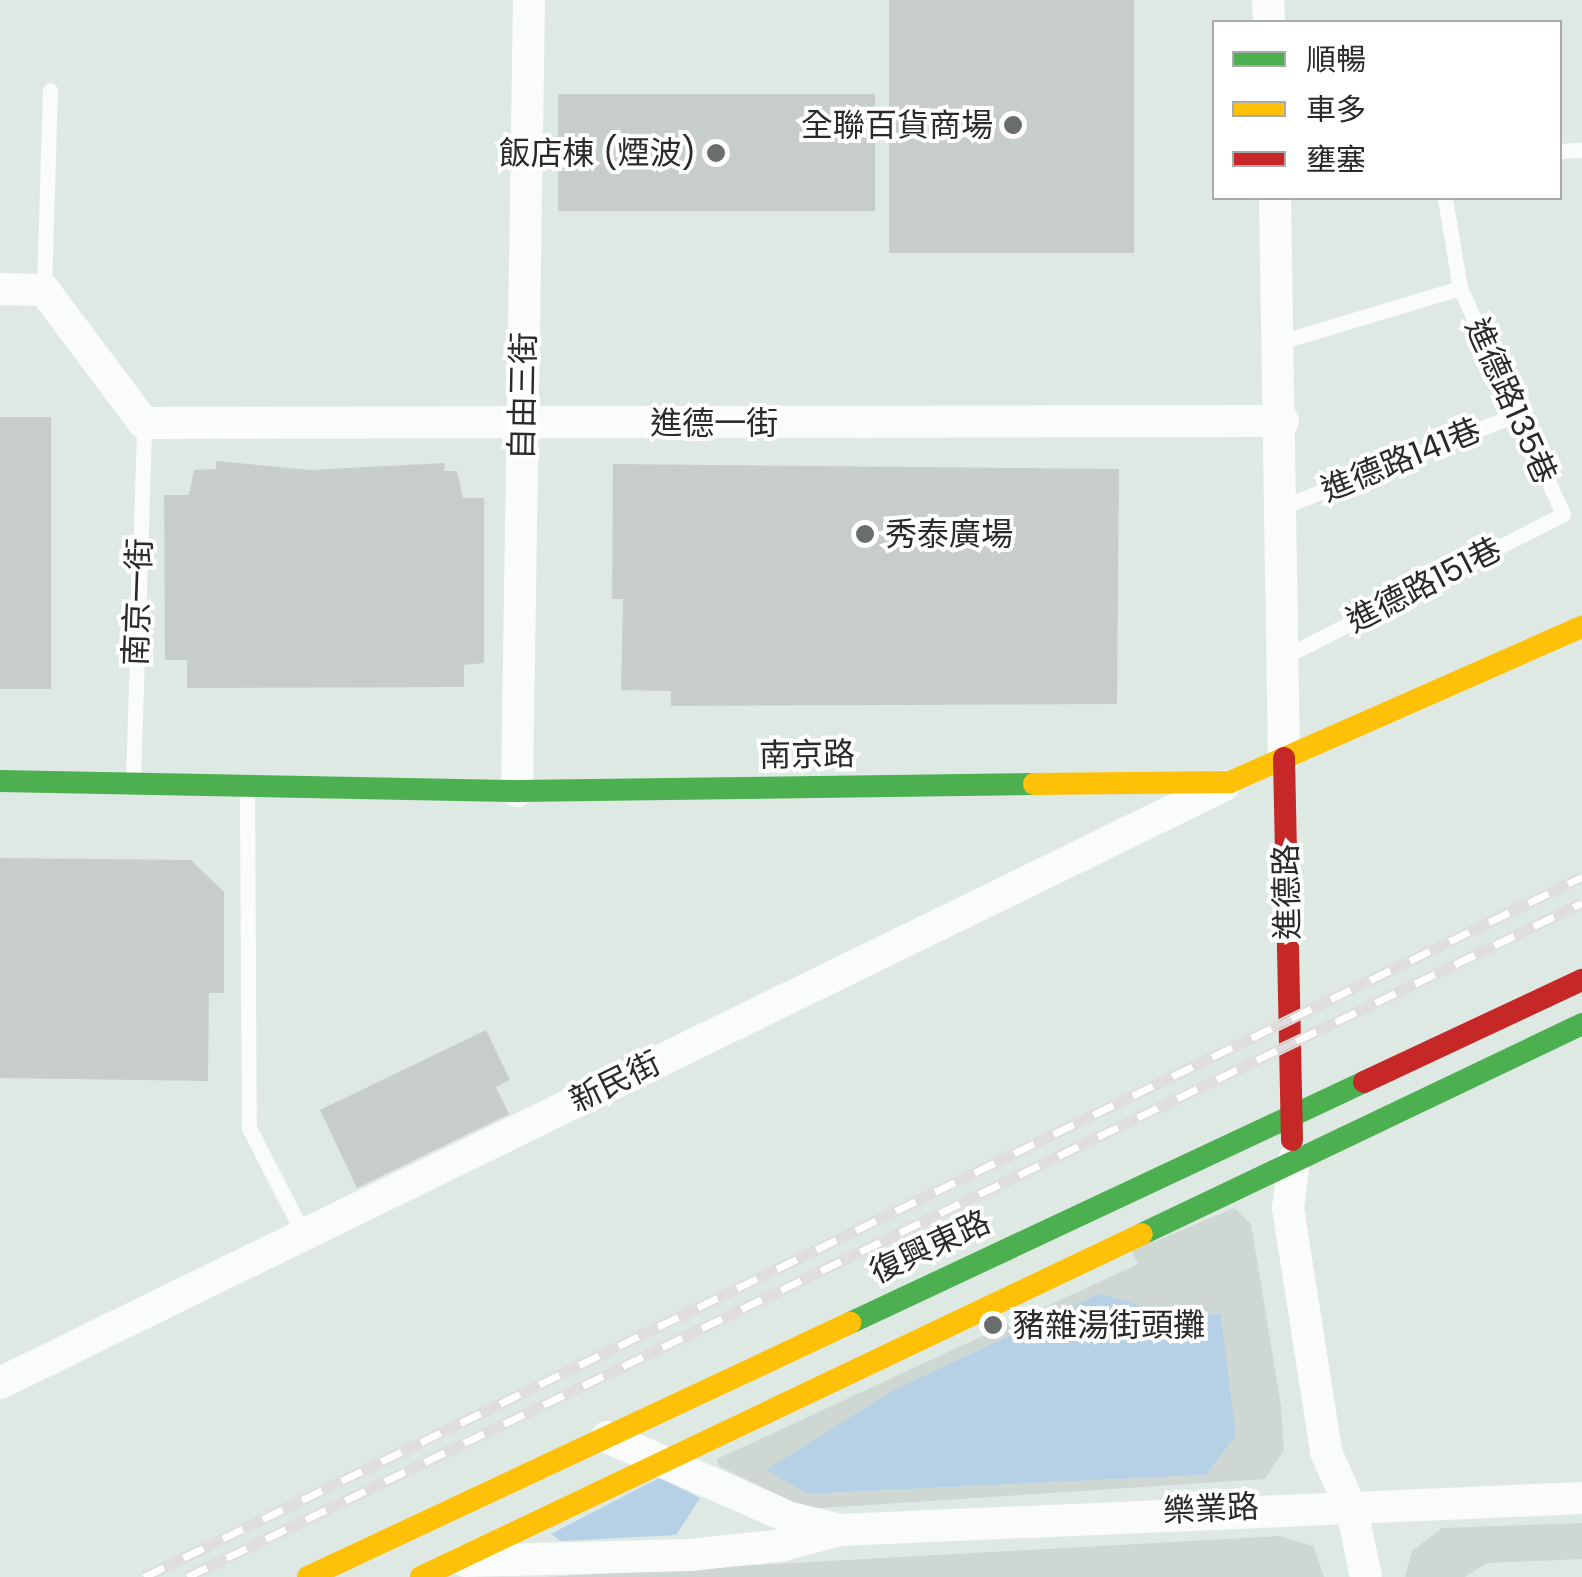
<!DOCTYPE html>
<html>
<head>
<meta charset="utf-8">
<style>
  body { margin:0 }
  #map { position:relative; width:1582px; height:1577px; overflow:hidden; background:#dfe9e4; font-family:Poppins,"Noto Sans TC",sans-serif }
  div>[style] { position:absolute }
  .green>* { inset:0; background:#b6d0e6 }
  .plaza>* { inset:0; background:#ced7d2 }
  .building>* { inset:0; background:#c7ceca; transform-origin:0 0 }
  .lane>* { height:15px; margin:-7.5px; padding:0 7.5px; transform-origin:7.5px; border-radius:7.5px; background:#fafcfb }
  .street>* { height:32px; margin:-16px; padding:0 16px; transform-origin:16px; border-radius:16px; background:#fafcfb }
  .fast>* { height:22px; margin:-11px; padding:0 11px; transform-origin:11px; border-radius:11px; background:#4caf50 }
  .slow>* { height:22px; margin:-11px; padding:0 11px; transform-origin:11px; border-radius:11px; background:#ffc107 }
  .jam>* { height:22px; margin:-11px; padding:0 11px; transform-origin:11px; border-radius:11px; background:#c62828 }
  .rail>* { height:11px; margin-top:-5.5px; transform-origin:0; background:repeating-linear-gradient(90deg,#fff 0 22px,#dfdddd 0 44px); box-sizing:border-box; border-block:2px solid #dfdddd }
  .dots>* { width:28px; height:28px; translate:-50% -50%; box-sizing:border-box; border:5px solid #fff; border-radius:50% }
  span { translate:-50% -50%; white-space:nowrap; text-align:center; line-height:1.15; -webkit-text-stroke:8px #fff; paint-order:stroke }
  .poi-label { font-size:32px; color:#2a2a2a }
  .right { translate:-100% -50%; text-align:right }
  .left { translate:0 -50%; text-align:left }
  .street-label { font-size:32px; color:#2a2a2a }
  .legend { position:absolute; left:1212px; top:20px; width:350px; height:180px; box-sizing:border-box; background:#fff; border:2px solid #aaa; margin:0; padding:12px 18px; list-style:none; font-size:30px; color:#2a2a2a }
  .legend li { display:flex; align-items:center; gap:20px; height:50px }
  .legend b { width:50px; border:2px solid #aaa }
</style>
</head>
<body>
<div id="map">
  <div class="green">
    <i style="clip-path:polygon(1101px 1293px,1173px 1316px,1221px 1313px,1236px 1436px,1206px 1475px,807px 1494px,765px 1470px,893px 1390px)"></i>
    <i style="clip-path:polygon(659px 1478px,700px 1498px,676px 1535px,561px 1541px,551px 1534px)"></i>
  </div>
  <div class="plaza">
    <i style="clip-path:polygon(evenodd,1234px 1208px,1251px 1224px,1281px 1406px,1284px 1450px,1265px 1479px,807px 1509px,719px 1466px,717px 1459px,1138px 1264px,1132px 1251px,1234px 1208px,1101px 1293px,1173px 1316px,1221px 1314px,1236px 1436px,1206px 1475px,808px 1494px,766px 1470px,893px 1390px,1101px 1293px)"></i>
    <i style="clip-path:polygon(1582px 1523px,1582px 1559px,1487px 1563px,1465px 1577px,1405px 1577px,1412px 1551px,1442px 1528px)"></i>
    <i style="clip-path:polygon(1280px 1536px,1313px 1546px,1324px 1577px,544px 1577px)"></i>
  </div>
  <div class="building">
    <i style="left:889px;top:0;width:245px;height:253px"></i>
    <i style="left:558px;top:94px;width:317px;height:117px"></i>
    <i style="left:51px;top:417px;width:272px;height:51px;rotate:90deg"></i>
    <i style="clip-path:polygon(216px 461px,310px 470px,445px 463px,444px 471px,457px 471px,463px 498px,484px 498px,484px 663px,464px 665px,464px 687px,187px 688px,187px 660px,165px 660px,164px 495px,189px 495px,194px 470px,216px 469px)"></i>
    <i style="clip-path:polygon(613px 464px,1119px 469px,1117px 704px,671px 706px,671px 691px,621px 690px,623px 599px,612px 599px)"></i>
    <i style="clip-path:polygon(0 858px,191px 860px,224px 892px,224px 993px,209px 993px,208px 1081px,0 1078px)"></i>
    <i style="clip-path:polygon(486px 1030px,510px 1080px,496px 1087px,509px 1114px,357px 1188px,320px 1110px)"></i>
  </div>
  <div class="lane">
    <i style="left:1560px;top:151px;width:22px;rotate:-3deg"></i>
    <i style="left:44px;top:290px;width:200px;rotate:-88.3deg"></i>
    <i style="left:1280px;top:342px;width:188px;rotate:-16.7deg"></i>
    <i style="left:1285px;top:506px;width:250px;rotate:-21.6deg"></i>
    <i style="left:1286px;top:656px;width:311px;rotate:-27.1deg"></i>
    <i style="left:1563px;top:514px;width:248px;rotate:-114.5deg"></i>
    <i style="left:1460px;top:288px;width:91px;rotate:-99.5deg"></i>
    <i style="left:133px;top:781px;width:358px;rotate:-88.2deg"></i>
    <i style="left:247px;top:790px;width:338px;rotate:89.7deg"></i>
    <i style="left:249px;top:1128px;width:118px;rotate:62.8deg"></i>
  </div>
  <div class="street">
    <i style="left:1268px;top:0;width:22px;rotate:87deg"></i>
    <i style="left:1275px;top:198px;width:560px;rotate:89.08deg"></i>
    <i style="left:0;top:289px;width:44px;rotate:1.3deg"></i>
    <i style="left:44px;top:290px;width:166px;rotate:53.1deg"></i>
    <i style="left:144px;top:423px;width:1139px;rotate:-0.1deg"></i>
    <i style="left:517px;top:791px;width:791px;rotate:-89.13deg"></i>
    <i style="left:1294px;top:1160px;width:48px;rotate:97.1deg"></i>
    <i style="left:1288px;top:1208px;width:247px;rotate:81.1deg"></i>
    <i style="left:1326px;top:1452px;width:64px;rotate:65.9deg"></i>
    <i style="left:1352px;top:1510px;width:68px;rotate:78.2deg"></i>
    <i style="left:0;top:1383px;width:1361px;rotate:-26.02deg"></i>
    <i style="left:607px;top:1437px;width:201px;rotate:23.8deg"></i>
    <i style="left:791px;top:1518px;width:46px;rotate:13.7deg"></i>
    <i style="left:465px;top:1561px;width:225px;rotate:-1.5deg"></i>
    <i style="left:690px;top:1555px;width:94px;rotate:-6.1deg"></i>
    <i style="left:783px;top:1545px;width:59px;rotate:-14.7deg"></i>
    <i style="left:840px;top:1530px;width:743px;rotate:-2.47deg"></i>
  </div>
  <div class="fast">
    <i style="left:0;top:781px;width:517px;rotate:1.11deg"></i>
    <i style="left:517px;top:791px;width:517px;rotate:-0.78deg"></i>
    <i style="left:1142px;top:1234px;width:488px;rotate:-25.5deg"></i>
    <i style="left:850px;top:1323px;width:568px;rotate:-25.12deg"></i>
  </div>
  <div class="slow">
    <i style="left:1034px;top:784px;width:196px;rotate:-0.6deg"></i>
    <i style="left:1230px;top:782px;width:385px;rotate:-23.8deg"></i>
    <i style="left:308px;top:1577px;width:599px;rotate:-25.11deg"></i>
    <i style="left:421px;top:1577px;width:798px;rotate:-25.44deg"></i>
  </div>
  <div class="jam">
    <i style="left:1284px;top:758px;width:382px;rotate:88.8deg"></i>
    <i style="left:1364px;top:1082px;width:241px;rotate:-25.1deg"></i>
  </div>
  <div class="rail">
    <i style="left:144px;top:1577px;width:1599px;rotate:-25.96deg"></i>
    <i style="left:187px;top:1577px;width:1549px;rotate:-25.79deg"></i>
  </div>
  <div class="dots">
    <i style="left:1013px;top:125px;background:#696d6b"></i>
    <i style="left:716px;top:153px;background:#696d6b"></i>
    <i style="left:865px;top:534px;background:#696d6b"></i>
    <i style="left:993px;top:1325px;background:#696d6b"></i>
  </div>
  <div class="poi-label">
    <span class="right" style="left:993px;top:125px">全聯百貨商場</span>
    <span class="right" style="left:696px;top:153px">飯店棟 (煙波)</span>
    <span class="left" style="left:885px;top:534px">秀泰廣場</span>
    <span class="left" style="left:1013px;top:1325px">豬雜湯街頭攤</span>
  </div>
  <div class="street-label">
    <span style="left:523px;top:396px;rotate:-89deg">自由三街</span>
    <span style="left:1511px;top:401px;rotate:66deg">進德路135巷</span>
    <span style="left:714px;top:423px">進德一街</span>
    <span style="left:1401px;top:460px;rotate:-22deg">進德路141巷</span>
    <span style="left:1424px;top:585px;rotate:-27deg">進德路151巷</span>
    <span style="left:138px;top:602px;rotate:-88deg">南京一街</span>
    <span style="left:807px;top:755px;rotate:-1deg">南京路</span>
    <span style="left:1287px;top:892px;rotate:-91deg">進德路</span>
    <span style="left:615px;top:1082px;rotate:-26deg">新民街</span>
    <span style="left:930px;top:1247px;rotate:-25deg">復興東路</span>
    <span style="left:1211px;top:1509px;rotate:-3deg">樂業路</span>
  </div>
  <ul class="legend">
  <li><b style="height:12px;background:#4caf50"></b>順暢</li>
  <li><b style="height:12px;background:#ffc107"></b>車多</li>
  <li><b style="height:12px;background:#c62828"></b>壅塞</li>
  </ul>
</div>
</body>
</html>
